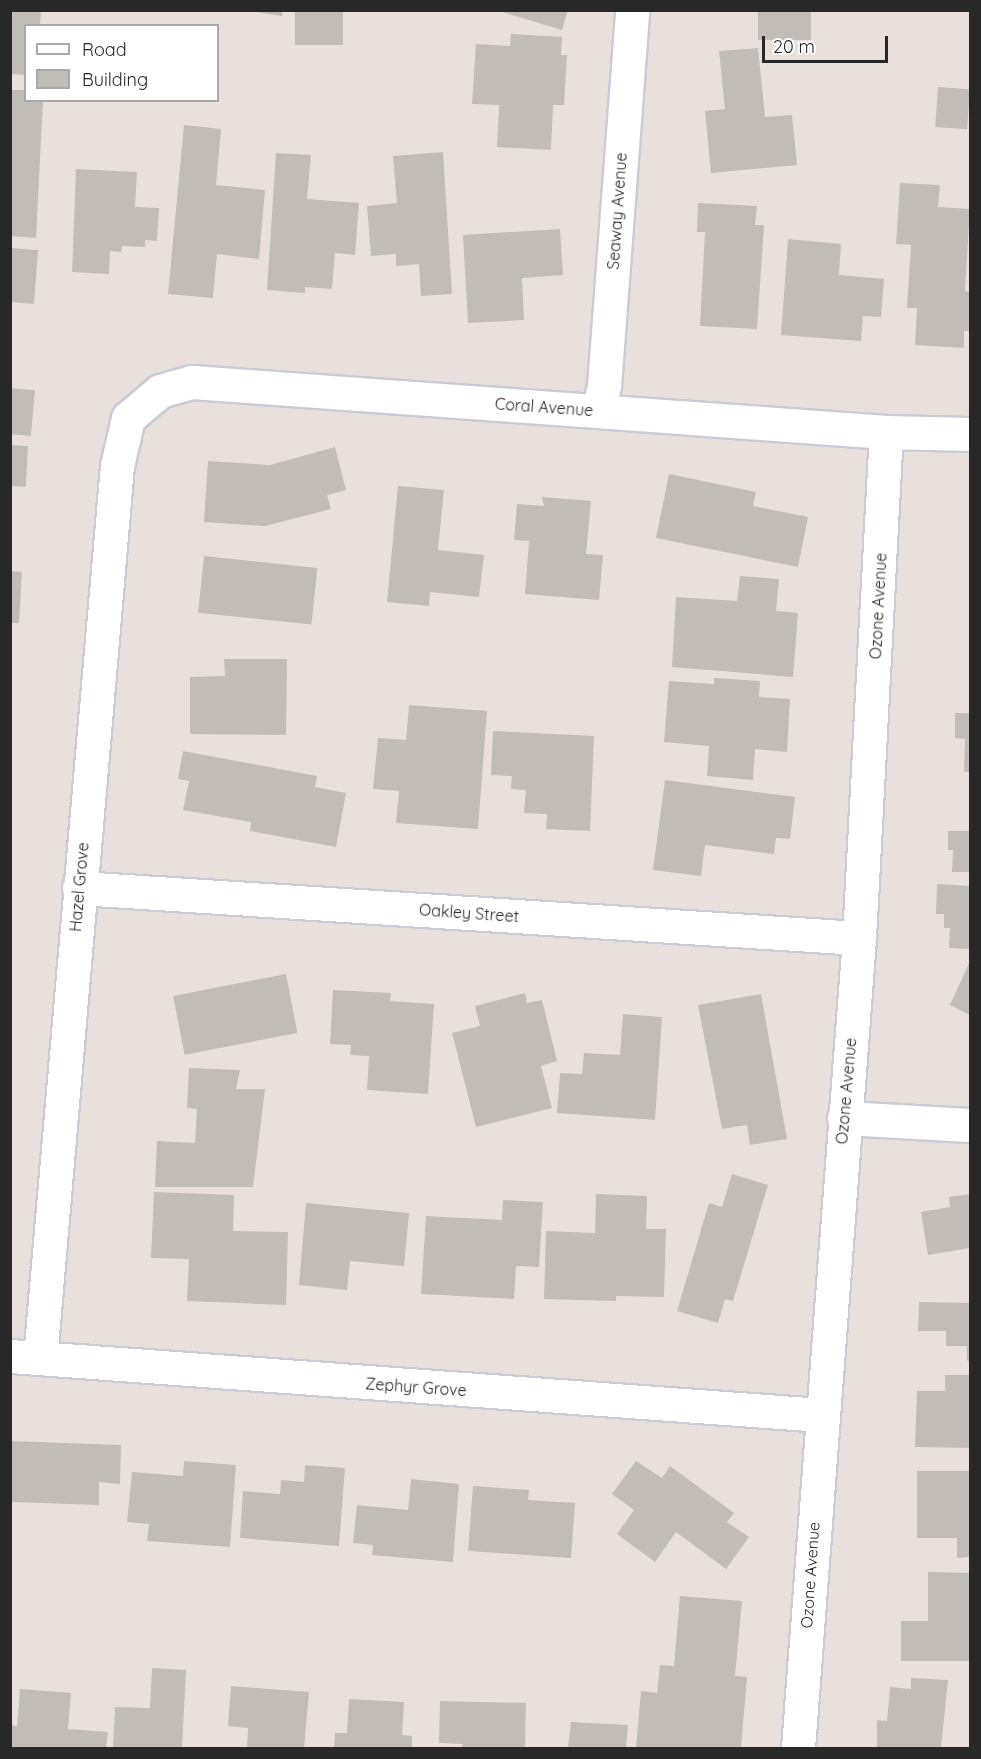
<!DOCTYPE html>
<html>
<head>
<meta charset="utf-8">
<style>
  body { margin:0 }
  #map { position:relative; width:981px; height:1759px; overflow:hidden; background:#eae0db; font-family:Quicksand,sans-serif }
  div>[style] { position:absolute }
  .building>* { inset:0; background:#c2bcb7; transform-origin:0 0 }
  .roads { filter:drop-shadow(2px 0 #c7ccd5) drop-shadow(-2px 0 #c7ccd5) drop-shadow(0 2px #c7ccd5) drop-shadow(0 -2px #c7ccd5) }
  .street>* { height:33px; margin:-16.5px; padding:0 16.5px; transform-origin:16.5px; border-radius:16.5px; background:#fff }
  span { translate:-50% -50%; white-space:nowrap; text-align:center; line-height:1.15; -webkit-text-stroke:4.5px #fff; paint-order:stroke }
  .street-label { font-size:16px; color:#282828 }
  .frame { position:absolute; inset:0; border:12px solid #282828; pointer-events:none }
  .legend { position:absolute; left:24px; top:24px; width:195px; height:78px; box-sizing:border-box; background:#fff; border:2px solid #a9a9a9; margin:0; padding:8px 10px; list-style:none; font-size:18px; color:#282828 }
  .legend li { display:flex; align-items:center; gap:12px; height:30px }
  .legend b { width:30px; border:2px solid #a9a9a9 }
  .scale { position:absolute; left:762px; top:36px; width:126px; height:27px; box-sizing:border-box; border:3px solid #282828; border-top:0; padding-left:8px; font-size:18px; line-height:21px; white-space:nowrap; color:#282828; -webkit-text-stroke:4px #fff; paint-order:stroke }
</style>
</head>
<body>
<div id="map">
  <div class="building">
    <i style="clip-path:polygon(10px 10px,41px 10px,40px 26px,26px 26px,26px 75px,10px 74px)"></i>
    <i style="clip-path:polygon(243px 10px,282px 10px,282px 16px)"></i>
    <i style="left:295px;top:10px;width:48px;height:35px"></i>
    <i style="clip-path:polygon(496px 10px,568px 10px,562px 30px)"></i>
    <i style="left:758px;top:10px;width:53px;height:30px"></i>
    <i style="clip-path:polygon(511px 34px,562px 37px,561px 55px,567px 55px,564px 105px,553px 105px,551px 150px,497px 147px,499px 105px,472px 104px,476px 44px,510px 46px)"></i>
    <i style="clip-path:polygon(758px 48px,765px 117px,792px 115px,797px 165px,711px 173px,705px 111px,725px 109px,719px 51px)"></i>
    <i style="left:938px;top:87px;width:32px;height:40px;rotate:4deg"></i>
    <i style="clip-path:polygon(10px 90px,26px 90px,26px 100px,43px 100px,36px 238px,10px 236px)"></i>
    <i style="clip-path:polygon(184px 125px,221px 129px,216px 185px,265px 190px,259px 259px,217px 254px,213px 298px,168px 294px)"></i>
    <i style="clip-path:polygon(443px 152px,452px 294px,421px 296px,419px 264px,396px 266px,396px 254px,371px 256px,367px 206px,397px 203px,393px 156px)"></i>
    <i style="clip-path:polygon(276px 153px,311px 155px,307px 199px,359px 203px,355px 255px,335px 253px,332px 289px,305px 287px,305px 293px,267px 290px)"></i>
    <i style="clip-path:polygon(76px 169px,137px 172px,135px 207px,159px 208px,157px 241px,145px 240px,145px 247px,122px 246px,121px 252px,110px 251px,109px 274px,72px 272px)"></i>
    <i style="clip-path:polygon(900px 183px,940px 185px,938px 207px,970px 209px,965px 291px,970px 292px,970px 331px,964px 331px,964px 348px,915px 345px,917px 308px,907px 308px,911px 245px,896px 244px)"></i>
    <i style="clip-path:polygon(698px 203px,757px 206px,755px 225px,764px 225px,757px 329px,700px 326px,705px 232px,697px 232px)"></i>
    <i style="clip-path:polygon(560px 229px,563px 275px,522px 278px,524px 320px,468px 323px,463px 235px)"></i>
    <i style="clip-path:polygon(788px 239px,841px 244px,839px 275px,884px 279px,881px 317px,863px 316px,861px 341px,781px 335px)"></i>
    <i style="clip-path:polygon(10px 248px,38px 250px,34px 304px,10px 302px)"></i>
    <i style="left:10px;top:388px;width:25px;height:46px;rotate:5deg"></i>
    <i style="left:10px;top:445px;width:18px;height:41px;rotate:3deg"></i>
    <i style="clip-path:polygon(335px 447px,346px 490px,327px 495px,331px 509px,265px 526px,204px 522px,208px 461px,270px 465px)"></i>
    <i style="clip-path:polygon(669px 474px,756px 492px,753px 506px,808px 517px,798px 567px,656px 538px)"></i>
    <i style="clip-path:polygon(398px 486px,444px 490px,438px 550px,484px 555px,479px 597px,430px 592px,429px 606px,387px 602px)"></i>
    <i style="clip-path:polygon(542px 497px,591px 501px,586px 554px,603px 555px,599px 600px,525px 594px,529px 541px,514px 540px,517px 504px,544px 506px)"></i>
    <i style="left:204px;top:556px;width:114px;height:57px;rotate:6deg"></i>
    <i style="clip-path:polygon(10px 571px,22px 572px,19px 623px,10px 623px)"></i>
    <i style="clip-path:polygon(740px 576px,779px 579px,776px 611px,798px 613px,793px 677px,672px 667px,676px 597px,737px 601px)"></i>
    <i style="clip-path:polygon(224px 659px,287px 659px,286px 735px,190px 734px,190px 677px,225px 676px)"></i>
    <i style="clip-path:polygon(714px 678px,760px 681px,759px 697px,790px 699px,787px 752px,755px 749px,753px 780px,707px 776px,709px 746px,664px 742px,669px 681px,714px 684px)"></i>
    <i style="clip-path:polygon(409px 705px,487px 711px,478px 829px,396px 823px,399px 791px,373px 789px,378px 738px,406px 740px)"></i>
    <i style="clip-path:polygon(955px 713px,970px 713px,970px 772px,964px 772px,965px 739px,955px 738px)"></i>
    <i style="clip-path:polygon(493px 731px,594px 736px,590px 831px,546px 829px,547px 814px,524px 813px,526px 790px,511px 789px,512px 776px,491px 775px)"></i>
    <i style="clip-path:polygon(183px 751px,317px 776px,315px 787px,346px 793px,336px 847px,250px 831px,251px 822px,183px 810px,189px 781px,178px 779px)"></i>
    <i style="clip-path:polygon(665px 780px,795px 797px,790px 839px,776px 838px,774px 854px,705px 845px,701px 876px,653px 870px)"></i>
    <i style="clip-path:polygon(948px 831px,970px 831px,970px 872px,952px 872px,953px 850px,948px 850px)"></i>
    <i style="clip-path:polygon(937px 884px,970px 886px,970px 949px,949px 948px,950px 928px,944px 928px,944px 914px,936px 914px)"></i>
    <i style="clip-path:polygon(970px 961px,970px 1015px,950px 1005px)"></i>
    <i style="left:286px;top:974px;width:60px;height:115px;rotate:79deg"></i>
    <i style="clip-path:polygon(333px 990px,391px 993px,390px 1001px,434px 1004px,428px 1094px,367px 1090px,369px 1056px,350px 1055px,351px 1045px,330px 1044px)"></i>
    <i style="clip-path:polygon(525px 993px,527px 1003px,542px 1000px,557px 1061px,541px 1066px,552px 1108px,476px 1127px,452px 1033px,480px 1026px,475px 1006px)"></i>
    <i style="clip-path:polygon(761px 994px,787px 1139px,750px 1145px,747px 1125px,722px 1129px,698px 1005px)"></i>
    <i style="clip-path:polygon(623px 1014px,662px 1017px,655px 1120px,557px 1113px,560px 1073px,582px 1074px,584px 1053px,620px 1055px)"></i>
    <i style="clip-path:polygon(189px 1068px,240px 1070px,236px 1089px,265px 1089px,253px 1187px,155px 1187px,157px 1141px,195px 1143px,197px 1109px,187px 1108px)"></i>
    <i style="clip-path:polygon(732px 1174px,768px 1185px,733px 1301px,725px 1299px,718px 1323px,677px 1311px,709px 1203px,722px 1207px)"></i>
    <i style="clip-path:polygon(154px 1192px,234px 1195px,233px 1231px,288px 1232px,286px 1305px,187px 1301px,189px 1259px,151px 1258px)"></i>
    <i style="clip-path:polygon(596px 1194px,647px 1196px,646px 1229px,666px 1229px,664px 1297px,616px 1296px,616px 1301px,544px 1299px,546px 1231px,595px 1233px)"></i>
    <i style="clip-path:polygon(970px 1194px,970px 1248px,928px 1255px,921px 1212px,950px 1207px,949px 1197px)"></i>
    <i style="clip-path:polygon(503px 1200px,543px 1202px,539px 1267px,516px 1266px,514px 1299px,421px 1294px,426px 1216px,502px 1220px)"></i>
    <i style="clip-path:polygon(306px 1203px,409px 1213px,404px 1266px,350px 1261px,347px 1290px,299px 1285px)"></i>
    <i style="clip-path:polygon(919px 1302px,970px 1303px,970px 1361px,967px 1361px,967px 1346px,946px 1346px,946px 1331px,918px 1331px)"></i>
    <i style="clip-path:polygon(945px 1375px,970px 1375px,970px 1448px,915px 1447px,917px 1391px,945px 1391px)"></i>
    <i style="clip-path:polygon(10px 1441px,121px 1445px,120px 1484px,99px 1482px,99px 1505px,10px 1502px)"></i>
    <i style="clip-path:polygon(184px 1461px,236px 1465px,230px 1547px,147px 1541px,149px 1524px,127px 1522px,132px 1472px,183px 1476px)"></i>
    <i style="clip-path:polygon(636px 1461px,662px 1478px,670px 1466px,734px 1513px,727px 1522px,749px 1537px,726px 1569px,676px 1532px,655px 1562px,617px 1534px,634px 1510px,612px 1494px)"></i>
    <i style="clip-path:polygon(305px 1465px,345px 1468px,339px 1546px,240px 1538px,243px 1491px,280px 1494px,281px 1480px,304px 1482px)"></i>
    <i style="clip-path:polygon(917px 1471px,970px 1471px,970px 1557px,957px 1558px,957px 1538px,917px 1538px)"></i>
    <i style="clip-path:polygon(411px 1479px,459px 1484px,453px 1562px,372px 1555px,373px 1545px,353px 1543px,357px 1505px,408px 1510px)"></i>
    <i style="clip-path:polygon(473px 1486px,529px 1490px,528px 1500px,575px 1503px,571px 1558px,468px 1551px)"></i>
    <i style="clip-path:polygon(928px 1572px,970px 1573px,970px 1661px,901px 1661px,901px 1621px,928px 1621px)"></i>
    <i style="clip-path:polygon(680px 1596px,742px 1601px,735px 1676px,747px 1677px,741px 1748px,636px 1748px,641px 1691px,657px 1693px,660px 1665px,674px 1666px)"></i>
    <i style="clip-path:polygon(152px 1668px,186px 1670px,182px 1748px,113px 1748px,115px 1707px,150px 1708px)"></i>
    <i style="clip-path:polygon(911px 1678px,948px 1680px,941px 1748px,877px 1748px,877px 1720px,887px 1721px,890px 1687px,911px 1689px)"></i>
    <i style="clip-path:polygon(231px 1686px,309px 1692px,304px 1748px,247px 1748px,248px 1728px,228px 1726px)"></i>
    <i style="clip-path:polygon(20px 1689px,71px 1693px,68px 1729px,108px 1732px,106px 1748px,10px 1748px,10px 1725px,17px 1726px)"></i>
    <i style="clip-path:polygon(349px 1699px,404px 1702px,402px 1735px,412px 1736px,412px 1748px,334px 1748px,335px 1733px,347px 1733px)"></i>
    <i style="clip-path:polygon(440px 1701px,526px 1703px,525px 1748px,462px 1748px,463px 1744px,439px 1743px)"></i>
    <i style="clip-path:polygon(571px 1722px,628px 1725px,626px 1748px,568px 1748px)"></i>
  </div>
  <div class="roads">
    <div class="street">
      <i style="left:598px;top:410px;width:25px;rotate:-76deg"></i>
      <i style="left:604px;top:386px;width:377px;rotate:-85.7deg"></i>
      <i style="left:79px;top:888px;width:782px;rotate:3.67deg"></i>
      <i style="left:844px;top:1118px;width:126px;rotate:3.2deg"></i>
      <i style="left:10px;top:1356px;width:813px;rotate:4.16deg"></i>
      <i style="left:40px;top:1358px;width:895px;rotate:-85.07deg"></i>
      <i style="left:117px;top:466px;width:49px;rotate:-77.1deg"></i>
      <i style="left:128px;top:418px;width:42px;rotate:-40.2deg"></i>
      <i style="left:160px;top:391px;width:33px;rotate:-16deg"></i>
      <i style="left:192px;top:382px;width:696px;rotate:4.12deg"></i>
      <i style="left:886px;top:432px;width:84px;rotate:1.4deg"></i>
      <i style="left:798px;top:1748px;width:812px;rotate:-85.69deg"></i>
      <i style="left:859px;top:938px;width:507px;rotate:-86.95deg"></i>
    </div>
  </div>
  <div class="street-label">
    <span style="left:617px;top:211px;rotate:-86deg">Seaway Avenue</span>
    <span style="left:544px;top:407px;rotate:4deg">Coral Avenue</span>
    <span style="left:878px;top:606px;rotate:-87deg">Ozone Avenue</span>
    <span style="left:79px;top:887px;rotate:-85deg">Hazel Grove</span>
    <span style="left:469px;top:913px;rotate:4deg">Oakley Street</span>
    <span style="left:846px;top:1091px;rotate:-85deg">Ozone Avenue</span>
    <span style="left:416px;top:1387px;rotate:4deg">Zephyr Grove</span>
    <span style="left:810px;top:1575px;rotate:-86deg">Ozone Avenue</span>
  </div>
  <div class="frame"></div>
  <ul class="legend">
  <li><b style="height:8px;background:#fff"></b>Road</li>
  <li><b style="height:16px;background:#c2bcb7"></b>Building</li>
  </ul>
  <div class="scale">20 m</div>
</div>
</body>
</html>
